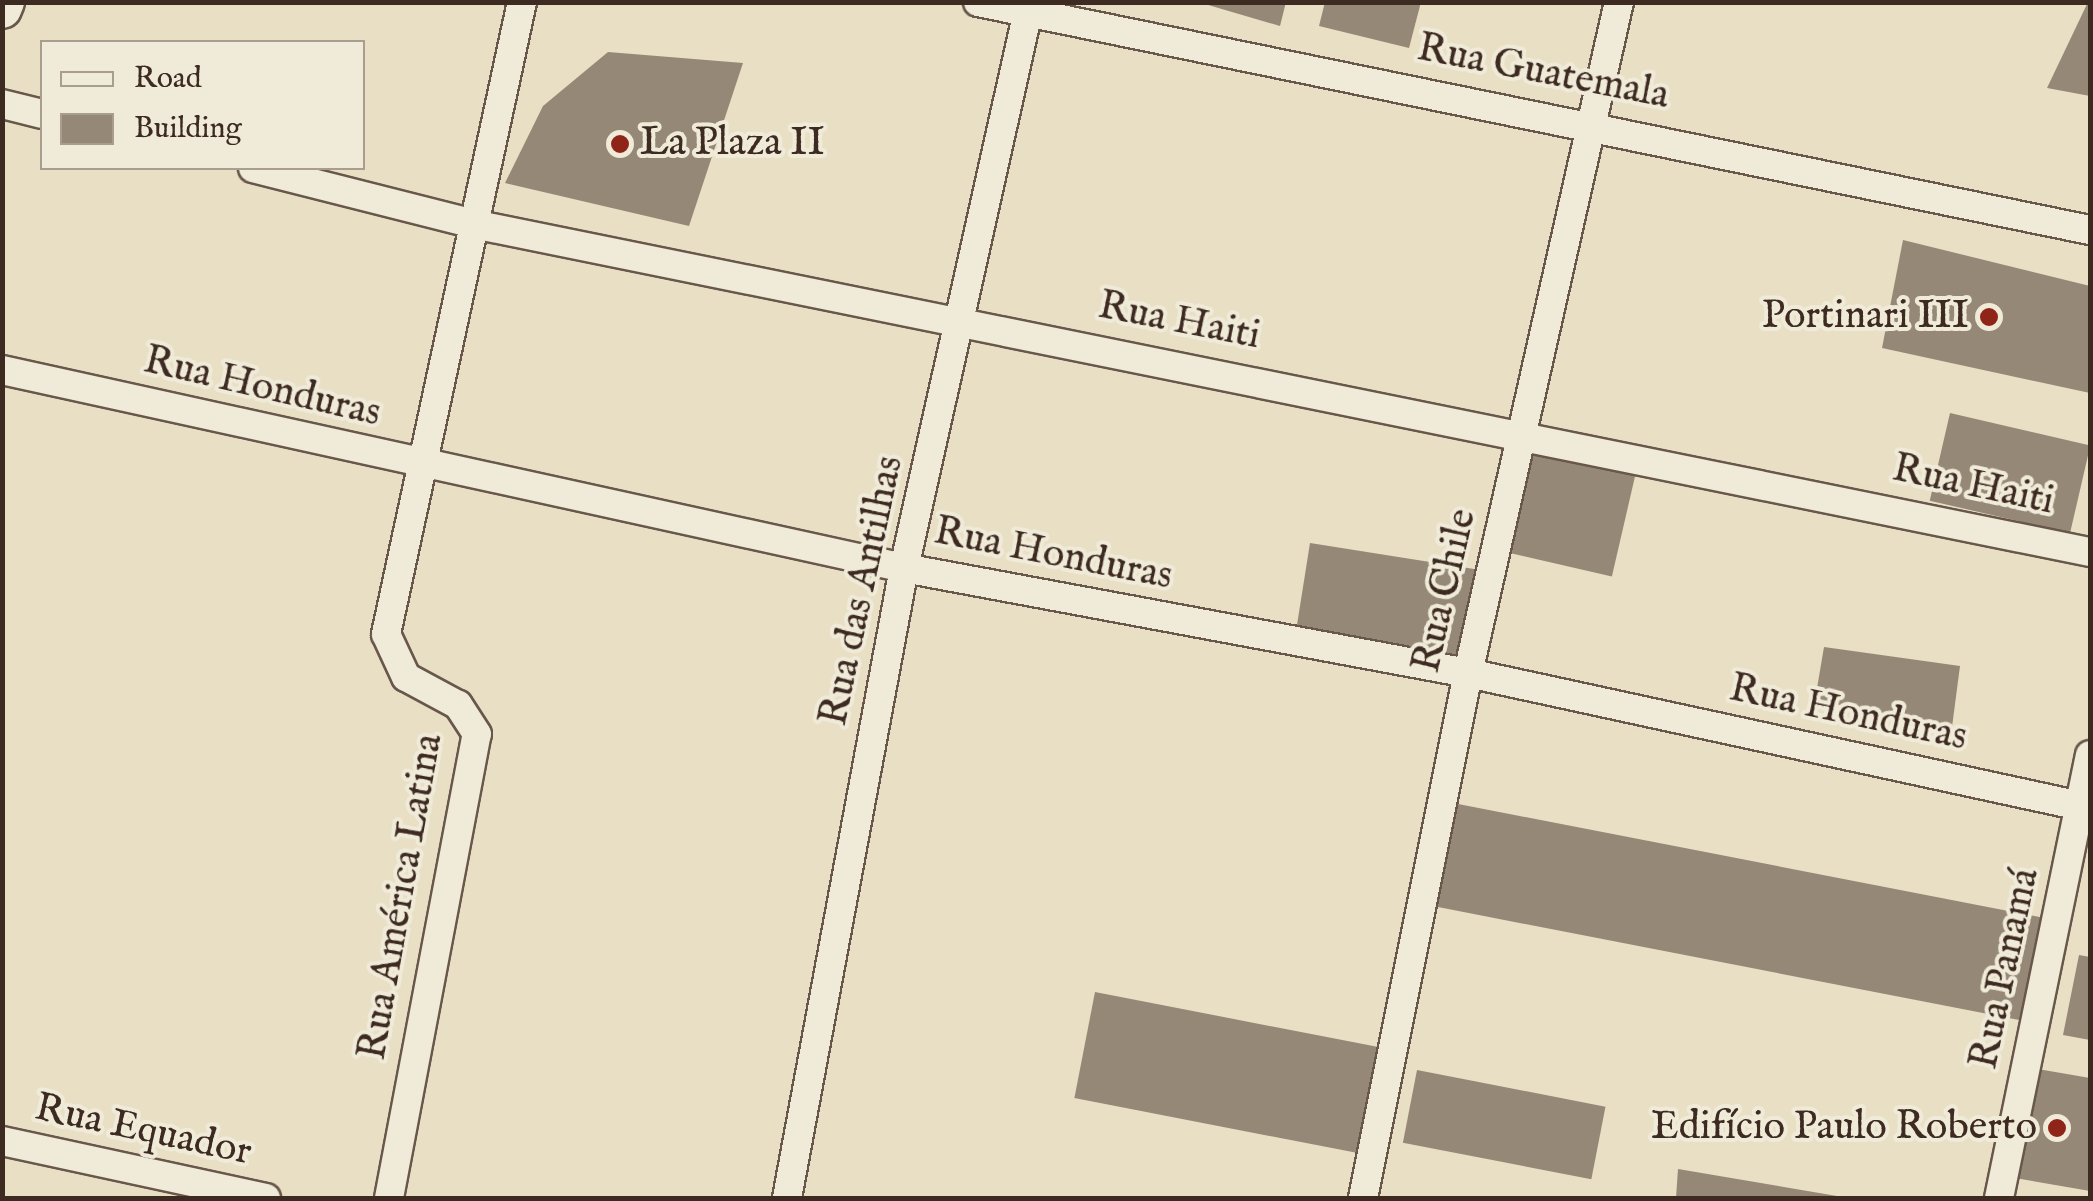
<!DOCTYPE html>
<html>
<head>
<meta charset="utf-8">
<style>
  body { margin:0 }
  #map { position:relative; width:2093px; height:1201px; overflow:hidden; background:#e8dfc5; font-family:"IM FELL English",serif }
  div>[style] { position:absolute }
  .building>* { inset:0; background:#968876; transform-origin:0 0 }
  .roads { filter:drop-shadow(2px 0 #68574a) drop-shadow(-2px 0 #68574a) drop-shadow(0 2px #68574a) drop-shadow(0 -2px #68574a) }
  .minor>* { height:28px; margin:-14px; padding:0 14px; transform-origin:14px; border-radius:14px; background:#f0ead9 }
  .secondary>* { height:38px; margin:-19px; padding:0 19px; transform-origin:19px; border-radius:19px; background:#f0ead9 }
  .dots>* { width:28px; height:28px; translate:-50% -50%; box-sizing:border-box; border:5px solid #f0ead9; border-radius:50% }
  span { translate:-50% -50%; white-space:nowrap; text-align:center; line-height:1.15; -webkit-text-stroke:8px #f0ead9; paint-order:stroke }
  .street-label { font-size:40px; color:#3d2a21 }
  .poi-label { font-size:40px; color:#3d2a21 }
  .left { translate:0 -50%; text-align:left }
  .right { translate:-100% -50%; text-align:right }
  .frame { position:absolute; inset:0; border:5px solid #3d2a21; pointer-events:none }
  .legend { position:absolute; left:40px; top:40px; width:325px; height:130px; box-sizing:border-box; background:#f0ead9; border:2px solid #a89d8f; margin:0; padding:12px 18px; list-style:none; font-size:30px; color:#3d2a21 }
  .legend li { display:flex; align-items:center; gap:20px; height:50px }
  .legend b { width:50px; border:2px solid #a89d8f }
</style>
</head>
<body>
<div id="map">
  <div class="building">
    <i style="clip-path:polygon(1198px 2px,1286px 2px,1280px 26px)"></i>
    <i style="clip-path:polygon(1325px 2px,1421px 2px,1409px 48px,1319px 26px)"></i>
    <i style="clip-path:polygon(2088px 2px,2090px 96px,2047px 88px)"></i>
    <i style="clip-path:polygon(608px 52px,743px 63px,689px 226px,505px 183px,543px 106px)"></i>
    <i style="clip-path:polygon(1903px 240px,2090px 286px,2090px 393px,1882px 348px)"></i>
    <i style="left:1950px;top:413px;width:144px;height:90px;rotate:13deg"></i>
    <i style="left:1532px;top:438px;width:109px;height:117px;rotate:13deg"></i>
    <i style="left:1310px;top:543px;width:171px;height:92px;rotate:9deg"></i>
    <i style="clip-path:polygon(1824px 647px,1960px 666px,1952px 727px,1815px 700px)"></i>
    <i style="left:1453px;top:803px;width:605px;height:105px;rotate:11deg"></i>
    <i style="clip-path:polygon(2079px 955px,2090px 957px,2090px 1040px,2063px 1035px)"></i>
    <i style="left:1095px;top:992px;width:294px;height:108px;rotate:11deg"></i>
    <i style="clip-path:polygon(2032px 1068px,2090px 1078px,2090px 1191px,2015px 1178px)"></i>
    <i style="left:1417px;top:1070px;width:192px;height:74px;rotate:11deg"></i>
    <i style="clip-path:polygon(1678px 1169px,1837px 1196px,1837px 1198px,1676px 1198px)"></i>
  </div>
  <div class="roads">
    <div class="minor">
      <i style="left:978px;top:2px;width:1135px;rotate:11.59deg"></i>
      <i style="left:2px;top:104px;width:41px;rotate:14deg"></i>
      <i style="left:253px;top:168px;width:232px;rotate:14.2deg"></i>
      <i style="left:478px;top:225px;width:1645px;rotate:11.47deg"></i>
      <i style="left:2px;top:370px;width:923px;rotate:12.38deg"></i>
      <i style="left:904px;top:568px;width:574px;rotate:10.55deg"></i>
      <i style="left:1468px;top:673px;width:636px;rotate:12.25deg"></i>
      <i style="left:2px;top:1141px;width:270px;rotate:12.2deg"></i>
      <i style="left:389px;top:1198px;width:472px;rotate:-79.3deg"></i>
      <i style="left:477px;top:734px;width:35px;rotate:-123deg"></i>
      <i style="left:458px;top:705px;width:59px;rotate:-151.7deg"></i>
      <i style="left:406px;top:677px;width:47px;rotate:-114.9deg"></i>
      <i style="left:386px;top:634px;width:646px;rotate:-77.86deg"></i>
      <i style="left:787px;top:1198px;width:641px;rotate:-79.48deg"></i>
      <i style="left:904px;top:568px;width:580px;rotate:-77.45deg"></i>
      <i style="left:1363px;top:1198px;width:535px;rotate:-78.69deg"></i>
      <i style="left:1468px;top:673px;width:688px;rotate:-77.32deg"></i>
      <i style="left:1999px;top:1198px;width:452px;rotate:-78.4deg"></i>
    </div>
    <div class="secondary">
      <i style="left:2px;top:9px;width:8px;rotate:-67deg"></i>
    </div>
  </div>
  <div class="dots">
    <i style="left:620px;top:144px;background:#8f2418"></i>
    <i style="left:1989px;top:317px;background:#8f2418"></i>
    <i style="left:2057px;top:1128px;background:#8f2418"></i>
  </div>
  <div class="street-label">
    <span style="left:1543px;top:73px;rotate:11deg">Rua Guatemala</span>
    <span style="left:1179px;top:322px;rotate:11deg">Rua Haiti</span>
    <span style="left:262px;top:388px;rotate:13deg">Rua Honduras</span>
    <span style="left:1973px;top:486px;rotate:12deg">Rua Haiti</span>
    <span style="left:1053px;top:555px;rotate:11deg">Rua Honduras</span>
    <span style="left:863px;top:591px;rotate:-78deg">Rua das Antilhas</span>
    <span style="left:1446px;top:591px;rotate:-77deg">Rua Chile</span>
    <span style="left:1848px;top:714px;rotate:12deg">Rua Honduras</span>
    <span style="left:402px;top:897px;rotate:-80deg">Rua América Latina</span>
    <span style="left:2006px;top:969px;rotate:-78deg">Rua Panamá</span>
    <span style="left:143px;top:1131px;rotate:12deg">Rua Equador</span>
  </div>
  <div class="poi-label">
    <span class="left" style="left:640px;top:144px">La Plaza II</span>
    <span class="right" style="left:1969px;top:317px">Portinari III</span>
    <span class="right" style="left:2037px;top:1128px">Edifício Paulo Roberto</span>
  </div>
  <div class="frame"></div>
  <ul class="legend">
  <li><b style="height:12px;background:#f0ead9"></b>Road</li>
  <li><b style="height:28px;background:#968876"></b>Building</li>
  </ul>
</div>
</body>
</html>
